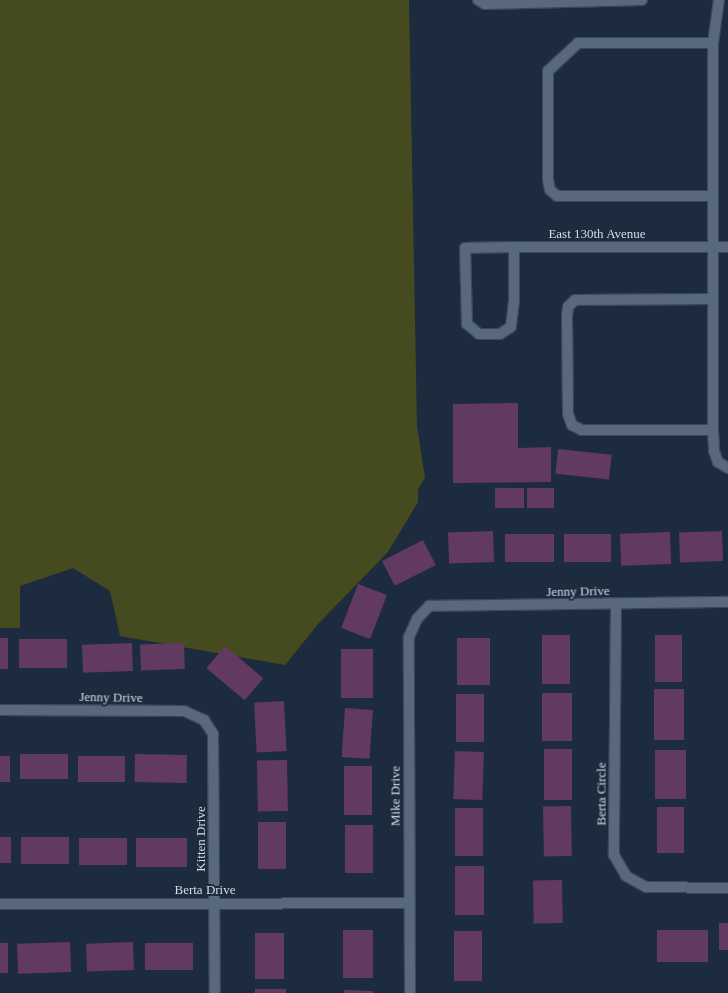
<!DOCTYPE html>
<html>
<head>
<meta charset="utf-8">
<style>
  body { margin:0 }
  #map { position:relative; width:728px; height:993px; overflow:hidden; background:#1c2b3d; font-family:Georgia,serif }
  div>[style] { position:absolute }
  .green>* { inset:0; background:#454b1f }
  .building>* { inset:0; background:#623961; transform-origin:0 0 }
  .roads { filter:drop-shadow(1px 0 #3b4856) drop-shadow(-1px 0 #3b4856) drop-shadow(0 1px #3b4856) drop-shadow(0 -1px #3b4856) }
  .minor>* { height:10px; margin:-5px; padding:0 5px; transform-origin:5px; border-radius:5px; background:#58697e }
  span { translate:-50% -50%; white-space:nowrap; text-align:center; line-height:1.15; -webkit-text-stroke:4px #1c2b3d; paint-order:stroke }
  .street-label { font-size:13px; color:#d3dde9 }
</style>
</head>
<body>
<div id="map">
  <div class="green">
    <i style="clip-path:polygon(0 0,409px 0,417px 426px,425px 478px,418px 489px,418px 502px,388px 552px,319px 623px,285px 665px,120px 636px,110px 591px,73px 568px,20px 586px,20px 628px,0 628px)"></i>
  </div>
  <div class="building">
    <i style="clip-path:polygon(518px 403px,518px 448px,551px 447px,551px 482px,453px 483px,453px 404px)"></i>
    <i style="left:558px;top:449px;width:54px;height:25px;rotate:6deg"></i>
    <i style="left:495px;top:488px;width:29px;height:20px"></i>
    <i style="left:527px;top:488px;width:27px;height:20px"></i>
    <i style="left:493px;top:531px;width:31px;height:45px;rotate:88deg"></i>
    <i style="left:722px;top:531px;width:30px;height:43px;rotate:88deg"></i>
    <i style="left:670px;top:532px;width:32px;height:50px;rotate:88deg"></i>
    <i style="left:505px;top:534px;width:49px;height:28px"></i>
    <i style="left:564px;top:534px;width:47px;height:28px"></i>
    <i style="left:423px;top:540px;width:28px;height:46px;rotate:63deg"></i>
    <i style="left:358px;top:584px;width:31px;height:47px;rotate:21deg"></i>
    <i style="left:570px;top:635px;width:49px;height:28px;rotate:90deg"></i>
    <i style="left:655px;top:635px;width:27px;height:47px"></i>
    <i style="left:0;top:638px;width:8px;height:31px"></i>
    <i style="left:457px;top:638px;width:33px;height:47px"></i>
    <i style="left:19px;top:639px;width:48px;height:29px"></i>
    <i style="left:132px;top:643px;width:28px;height:50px;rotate:88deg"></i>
    <i style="left:184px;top:643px;width:26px;height:44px;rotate:88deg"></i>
    <i style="left:225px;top:646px;width:50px;height:29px;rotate:40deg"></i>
    <i style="left:341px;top:649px;width:32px;height:49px"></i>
    <i style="left:684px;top:689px;width:51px;height:30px;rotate:90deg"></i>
    <i style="left:542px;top:693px;width:30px;height:48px"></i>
    <i style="left:456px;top:694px;width:28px;height:48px"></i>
    <i style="left:284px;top:701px;width:50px;height:30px;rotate:87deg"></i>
    <i style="left:345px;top:708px;width:28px;height:49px;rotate:4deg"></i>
    <i style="left:544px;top:749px;width:28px;height:51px"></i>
    <i style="left:655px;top:750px;width:31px;height:49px"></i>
    <i style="left:455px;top:751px;width:29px;height:48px;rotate:2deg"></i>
    <i style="left:20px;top:754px;width:48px;height:25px"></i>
    <i style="left:135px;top:754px;width:52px;height:28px;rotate:1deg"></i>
    <i style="left:0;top:756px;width:10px;height:26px"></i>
    <i style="left:78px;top:756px;width:47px;height:26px"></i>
    <i style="left:287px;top:760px;width:51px;height:30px;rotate:89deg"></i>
    <i style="left:344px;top:766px;width:28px;height:49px"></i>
    <i style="left:571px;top:806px;width:50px;height:28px;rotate:89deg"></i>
    <i style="left:657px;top:807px;width:27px;height:46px"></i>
    <i style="left:455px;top:808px;width:28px;height:48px"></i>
    <i style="left:258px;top:822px;width:28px;height:47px"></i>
    <i style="left:373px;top:825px;width:48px;height:28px;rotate:90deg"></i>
    <i style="left:11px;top:837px;width:26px;height:11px;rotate:90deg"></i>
    <i style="left:21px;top:837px;width:48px;height:27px"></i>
    <i style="left:79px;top:838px;width:48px;height:27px"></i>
    <i style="left:136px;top:838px;width:51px;height:29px"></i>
    <i style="left:455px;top:866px;width:29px;height:49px"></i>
    <i style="left:562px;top:880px;width:43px;height:29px;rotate:89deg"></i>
    <i style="left:719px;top:923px;width:9px;height:27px"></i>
    <i style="left:343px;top:930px;width:30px;height:48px"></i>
    <i style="left:708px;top:930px;width:32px;height:51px;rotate:90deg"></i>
    <i style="left:454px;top:931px;width:28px;height:50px"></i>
    <i style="left:255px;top:933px;width:29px;height:46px"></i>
    <i style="left:70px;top:942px;width:30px;height:53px;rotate:88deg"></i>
    <i style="left:133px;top:942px;width:28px;height:47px;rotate:88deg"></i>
    <i style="left:0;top:943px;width:8px;height:30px"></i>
    <i style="left:193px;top:943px;width:27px;height:48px;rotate:90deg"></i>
    <i style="left:255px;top:989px;width:31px;height:4px"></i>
    <i style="clip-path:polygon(344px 990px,373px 991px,373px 993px,344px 993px)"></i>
  </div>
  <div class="roads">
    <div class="minor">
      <i style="left:478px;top:0;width:8px;rotate:30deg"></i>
      <i style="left:485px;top:4px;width:157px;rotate:-1.5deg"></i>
      <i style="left:713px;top:196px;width:156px;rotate:180deg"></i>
      <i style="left:557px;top:196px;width:9px;rotate:-139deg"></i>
      <i style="left:550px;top:190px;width:10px;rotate:-101deg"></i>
      <i style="left:548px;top:180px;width:109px;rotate:-90deg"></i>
      <i style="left:548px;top:71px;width:41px;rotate:-43deg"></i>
      <i style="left:578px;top:43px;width:135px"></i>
      <i style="left:514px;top:247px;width:54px;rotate:90deg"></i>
      <i style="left:514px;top:301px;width:26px;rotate:97deg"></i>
      <i style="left:511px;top:327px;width:13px;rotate:148deg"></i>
      <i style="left:500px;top:334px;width:21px;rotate:180deg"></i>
      <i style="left:479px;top:334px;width:16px;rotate:-140deg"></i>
      <i style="left:467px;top:324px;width:76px;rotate:-91.5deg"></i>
      <i style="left:465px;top:248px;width:49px;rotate:-1.2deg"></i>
      <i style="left:514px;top:247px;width:214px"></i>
      <i style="left:712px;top:299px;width:137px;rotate:179.6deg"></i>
      <i style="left:575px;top:300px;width:10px;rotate:135deg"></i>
      <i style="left:568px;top:307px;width:9px;rotate:96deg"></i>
      <i style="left:567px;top:316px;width:98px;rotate:89.4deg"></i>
      <i style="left:568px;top:414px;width:12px;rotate:70deg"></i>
      <i style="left:572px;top:425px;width:11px;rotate:27deg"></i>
      <i style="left:582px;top:430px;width:131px"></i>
      <i style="left:713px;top:430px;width:387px;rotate:-90deg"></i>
      <i style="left:713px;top:43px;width:43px;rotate:-82.1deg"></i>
      <i style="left:713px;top:430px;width:21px;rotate:87deg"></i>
      <i style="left:714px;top:451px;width:12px;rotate:70deg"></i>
      <i style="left:718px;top:462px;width:12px;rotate:31deg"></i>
      <i style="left:616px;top:604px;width:251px;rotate:90.5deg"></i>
      <i style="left:614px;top:855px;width:24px;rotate:60deg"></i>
      <i style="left:626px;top:876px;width:23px;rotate:29deg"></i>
      <i style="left:646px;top:887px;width:82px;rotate:0.7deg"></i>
      <i style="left:0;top:710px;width:184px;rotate:0.3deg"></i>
      <i style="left:184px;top:711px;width:22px;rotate:24deg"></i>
      <i style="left:204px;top:720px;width:17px;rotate:57deg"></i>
      <i style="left:213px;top:734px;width:259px;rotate:89.6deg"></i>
      <i style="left:0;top:904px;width:410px;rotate:-0.1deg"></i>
      <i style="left:410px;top:993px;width:356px;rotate:-90.2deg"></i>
      <i style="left:409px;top:637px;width:20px;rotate:-66deg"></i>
      <i style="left:417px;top:619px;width:18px;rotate:-47deg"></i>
      <i style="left:429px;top:606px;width:299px;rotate:-0.8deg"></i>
    </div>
  </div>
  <div class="street-label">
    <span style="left:597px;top:234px">East 130th Avenue</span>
    <span style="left:578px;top:592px;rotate:-1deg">Jenny Drive</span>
    <span style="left:111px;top:698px;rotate:1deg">Jenny Drive</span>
    <span style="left:602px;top:794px;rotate:-90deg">Berta Circle</span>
    <span style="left:396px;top:796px;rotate:-90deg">Mike Drive</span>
    <span style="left:201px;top:839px;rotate:-90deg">Kitten Drive</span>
    <span style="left:205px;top:890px">Berta Drive</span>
  </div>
</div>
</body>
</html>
